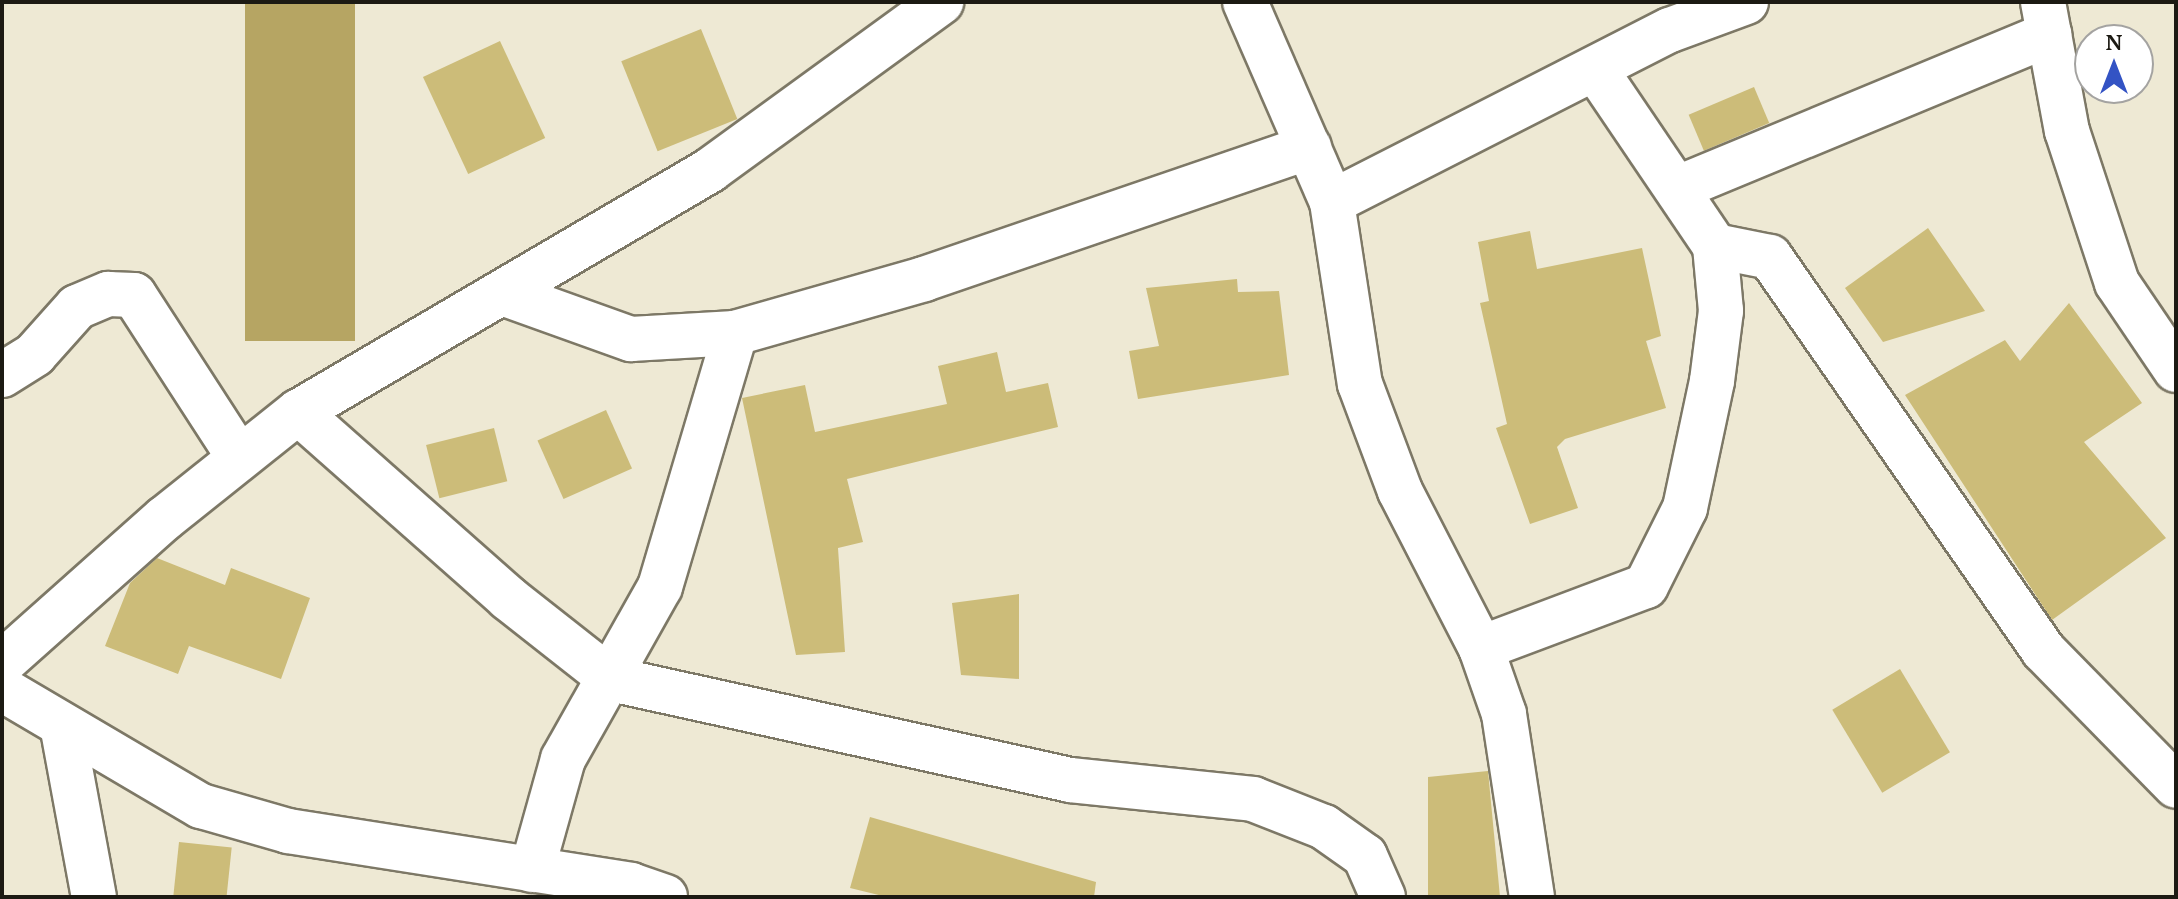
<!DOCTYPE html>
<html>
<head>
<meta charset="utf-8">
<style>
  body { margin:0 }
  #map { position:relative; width:2178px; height:899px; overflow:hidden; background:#eee9d4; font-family:"PT Serif",serif }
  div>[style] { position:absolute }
  .forest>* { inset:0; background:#b6a563; transform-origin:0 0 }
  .building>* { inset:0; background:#ccbc79; transform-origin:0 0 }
  .roads { filter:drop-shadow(2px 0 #7d7866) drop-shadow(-2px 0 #7d7866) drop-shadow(0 2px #7d7866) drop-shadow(0 -2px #7d7866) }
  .minor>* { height:44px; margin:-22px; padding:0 22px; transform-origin:22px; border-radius:22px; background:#fff }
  span { translate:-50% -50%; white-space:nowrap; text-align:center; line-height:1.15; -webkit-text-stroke:6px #fff; paint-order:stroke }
  .frame { position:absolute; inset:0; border:4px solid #1c1a13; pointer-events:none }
  .north { position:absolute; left:2074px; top:24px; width:80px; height:80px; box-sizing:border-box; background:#fff; border:2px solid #a4a3a1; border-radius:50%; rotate:0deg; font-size:22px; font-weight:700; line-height:32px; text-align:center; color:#1c1a13 }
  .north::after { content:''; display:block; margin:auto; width:28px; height:36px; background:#3353c4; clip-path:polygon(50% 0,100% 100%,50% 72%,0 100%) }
</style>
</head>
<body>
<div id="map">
  <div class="forest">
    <i style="left:245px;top:2px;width:110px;height:339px"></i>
  </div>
  <div class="building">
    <i style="left:701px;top:29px;width:97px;height:86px;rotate:68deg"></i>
    <i style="left:500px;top:41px;width:107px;height:85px;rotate:65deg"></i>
    <i style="left:1754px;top:87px;width:39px;height:71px;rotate:67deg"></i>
    <i style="clip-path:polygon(1928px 228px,1985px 311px,1883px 342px,1845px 288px)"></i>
    <i style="clip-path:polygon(1530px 231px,1537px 269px,1642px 248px,1661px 336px,1646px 341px,1666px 408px,1565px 439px,1557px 447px,1578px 508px,1530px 524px,1496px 428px,1507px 424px,1480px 303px,1489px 301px,1478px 242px)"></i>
    <i style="clip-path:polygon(1237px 279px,1238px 292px,1279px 291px,1289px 375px,1138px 399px,1129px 351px,1159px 346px,1146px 288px)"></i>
    <i style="clip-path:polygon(2069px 303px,2142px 403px,2084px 442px,2166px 538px,2052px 620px,1905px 395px,2005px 340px,2020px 361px)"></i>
    <i style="clip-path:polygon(997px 352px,1006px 392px,1048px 383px,1058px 427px,847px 479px,863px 542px,838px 548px,845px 652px,796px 655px,742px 398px,805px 385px,815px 432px,947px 404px,938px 366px)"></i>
    <i style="left:606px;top:410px;width:64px;height:75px;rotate:66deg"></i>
    <i style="left:494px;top:428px;width:55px;height:70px;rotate:76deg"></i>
    <i style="clip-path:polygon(157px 558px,225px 585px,231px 568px,310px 598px,281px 679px,189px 646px,178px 674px,105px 646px,130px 583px)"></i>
    <i style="clip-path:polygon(1019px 594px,1019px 679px,961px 675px,952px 603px)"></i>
    <i style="left:1900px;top:669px;width:97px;height:79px;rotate:59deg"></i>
    <i style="clip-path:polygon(1488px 771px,1500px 897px,1428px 897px,1428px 777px)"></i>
    <i style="clip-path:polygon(870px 817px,1096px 882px,1094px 897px,887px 897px,850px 888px)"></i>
    <i style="left:179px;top:842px;width:53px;height:55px;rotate:6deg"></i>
  </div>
  <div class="roads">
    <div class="minor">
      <i style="left:1245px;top:2px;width:218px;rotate:66.5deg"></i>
      <i style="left:1332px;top:202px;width:184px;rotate:81.3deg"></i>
      <i style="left:1360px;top:384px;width:114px;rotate:69.5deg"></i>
      <i style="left:1400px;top:491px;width:177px;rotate:62.7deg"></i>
      <i style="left:1481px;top:648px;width:70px;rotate:70.8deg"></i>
      <i style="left:1504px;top:714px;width:185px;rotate:81.3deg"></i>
      <i style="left:2043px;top:2px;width:131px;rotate:79.5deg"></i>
      <i style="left:2067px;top:131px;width:160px;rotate:71.8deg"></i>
      <i style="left:2117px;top:283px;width:105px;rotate:55.9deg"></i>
      <i style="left:1678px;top:188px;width:402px;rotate:-22.5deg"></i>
      <i style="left:1332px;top:202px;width:379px;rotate:-27deg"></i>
      <i style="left:1670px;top:30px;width:81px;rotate:-20.2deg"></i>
      <i style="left:1715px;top:246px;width:56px;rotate:11.3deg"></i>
      <i style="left:1770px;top:257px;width:479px;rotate:55.2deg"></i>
      <i style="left:2043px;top:650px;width:190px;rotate:45.6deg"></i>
      <i style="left:505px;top:294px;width:134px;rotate:19.7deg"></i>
      <i style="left:631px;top:339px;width:104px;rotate:-3.3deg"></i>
      <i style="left:735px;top:333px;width:197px;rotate:-15.9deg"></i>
      <i style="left:924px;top:279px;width:407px;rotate:-18.9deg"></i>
      <i style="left:2px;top:375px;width:39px;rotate:-32deg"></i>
      <i style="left:35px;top:354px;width:63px;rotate:-48.2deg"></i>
      <i style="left:77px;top:307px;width:34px;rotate:-23deg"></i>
      <i style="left:108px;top:294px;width:26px;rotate:2deg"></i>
      <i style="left:134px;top:295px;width:193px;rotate:57.1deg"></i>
      <i style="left:298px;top:412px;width:281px;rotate:41.5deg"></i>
      <i style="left:508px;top:598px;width:131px;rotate:38.2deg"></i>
      <i style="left:611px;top:679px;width:470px;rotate:12.4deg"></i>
      <i style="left:1070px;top:780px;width:184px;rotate:5.9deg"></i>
      <i style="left:1253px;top:799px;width:76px;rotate:21.5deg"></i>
      <i style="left:1324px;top:827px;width:50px;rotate:35.3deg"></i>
      <i style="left:1365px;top:856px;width:45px;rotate:66.3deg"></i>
      <i style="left:1481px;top:648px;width:176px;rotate:-20.6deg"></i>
      <i style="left:1646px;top:586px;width:87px;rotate:-63.4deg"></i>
      <i style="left:1685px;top:508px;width:130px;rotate:-78deg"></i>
      <i style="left:1712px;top:381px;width:71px;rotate:-82.7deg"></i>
      <i style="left:1721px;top:311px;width:65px;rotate:-95.3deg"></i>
      <i style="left:1715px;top:246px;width:212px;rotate:-124.1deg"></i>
      <i style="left:2px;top:663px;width:218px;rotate:-41.7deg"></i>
      <i style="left:165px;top:518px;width:170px;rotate:-38.6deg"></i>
      <i style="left:298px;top:412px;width:478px;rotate:-30.4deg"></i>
      <i style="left:710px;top:170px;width:286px;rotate:-36deg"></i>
      <i style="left:2px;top:689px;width:231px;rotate:30.5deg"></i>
      <i style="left:201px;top:806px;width:91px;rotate:16deg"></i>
      <i style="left:288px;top:831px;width:347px;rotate:8.9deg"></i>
      <i style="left:631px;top:885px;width:36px;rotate:19deg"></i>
      <i style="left:63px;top:730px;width:170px;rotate:79.5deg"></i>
      <i style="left:532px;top:870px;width:115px;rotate:-74.4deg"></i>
      <i style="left:563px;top:759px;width:197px;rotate:-60.6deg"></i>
      <i style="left:660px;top:587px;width:265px;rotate:-73.5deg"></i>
    </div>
  </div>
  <div class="frame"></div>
  <div class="north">N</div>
</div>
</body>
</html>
